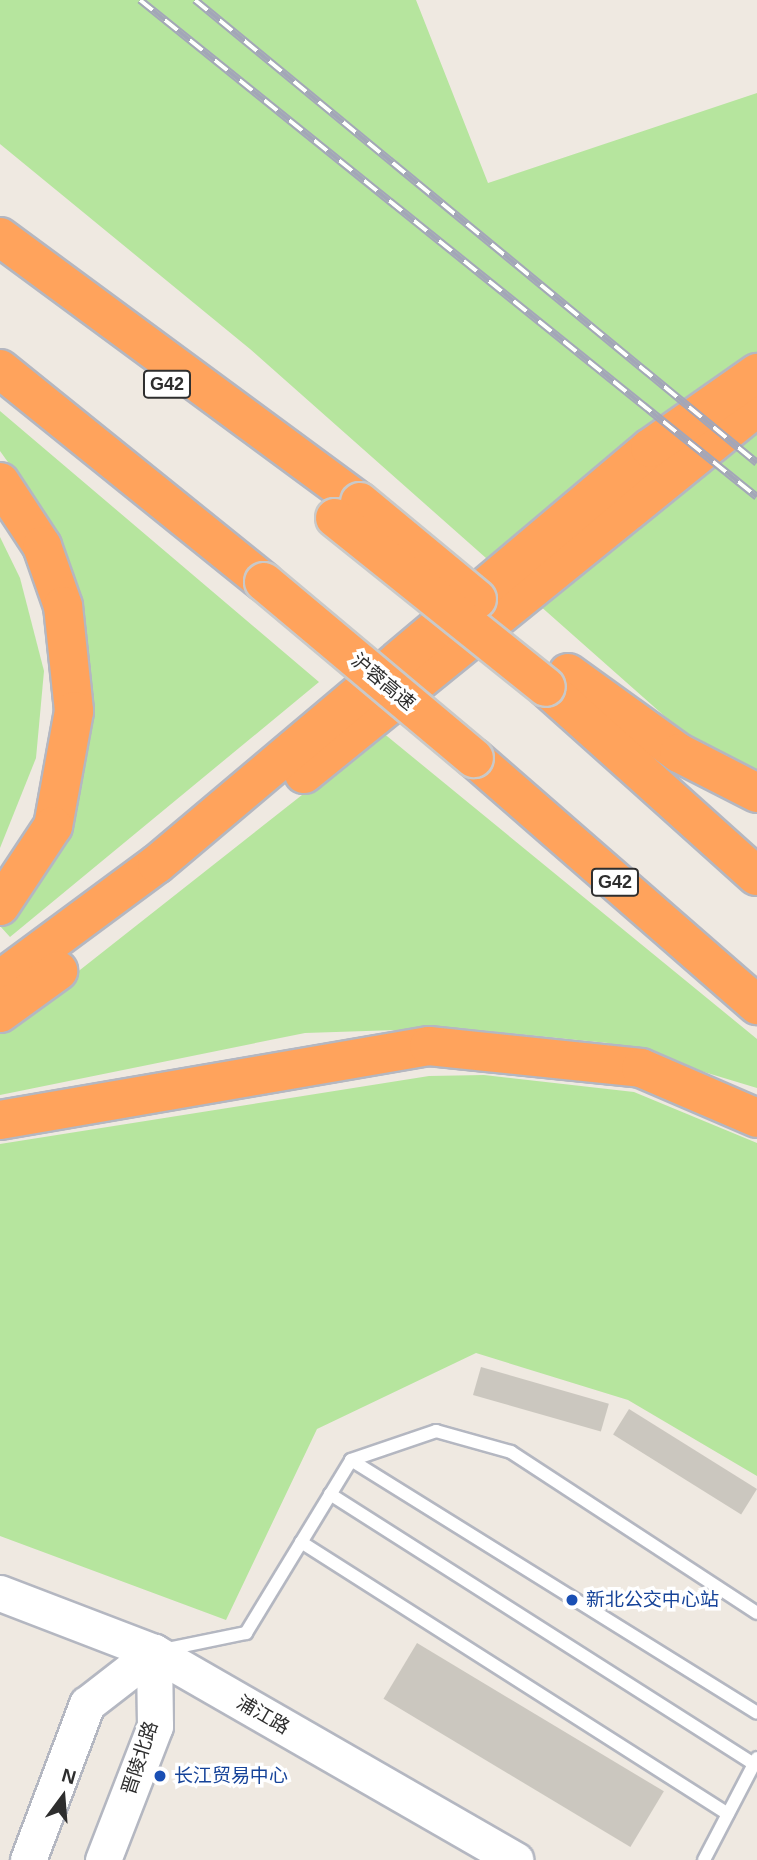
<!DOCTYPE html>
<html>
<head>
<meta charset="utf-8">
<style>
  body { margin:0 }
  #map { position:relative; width:757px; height:1860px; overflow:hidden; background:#efe9e1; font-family:Arial,"Noto Sans SC",sans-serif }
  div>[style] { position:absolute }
  .green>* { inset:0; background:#b6e59e }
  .building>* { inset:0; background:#cbc7bf; transform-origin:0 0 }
  .roads { filter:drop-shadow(2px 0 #b4b7c1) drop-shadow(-2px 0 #b4b7c1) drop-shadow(0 2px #b4b7c1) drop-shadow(0 -2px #b4b7c1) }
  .lane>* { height:12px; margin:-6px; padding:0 6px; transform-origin:6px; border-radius:6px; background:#fff }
  .secondary>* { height:35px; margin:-17.5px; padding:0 17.5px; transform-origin:17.5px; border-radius:17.5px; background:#fff }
  .highway>* { height:38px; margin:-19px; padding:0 19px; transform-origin:19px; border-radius:19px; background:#ffa35c }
  .rail>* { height:8px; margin-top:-4px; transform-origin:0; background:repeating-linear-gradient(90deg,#fff 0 16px,#a3a6b8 0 32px); box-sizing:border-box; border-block:2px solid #a3a6b8 }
  .bridges { filter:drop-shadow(2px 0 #c9c9c9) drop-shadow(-2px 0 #c9c9c9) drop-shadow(0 2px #c9c9c9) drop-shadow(0 -2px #c9c9c9) }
  .highway-bridge>* { height:38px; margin:-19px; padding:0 19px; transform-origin:19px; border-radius:19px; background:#ffa35c }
  .dots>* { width:19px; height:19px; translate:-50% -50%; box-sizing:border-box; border:4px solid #fff; border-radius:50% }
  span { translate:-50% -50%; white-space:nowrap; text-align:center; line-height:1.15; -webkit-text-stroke:7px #fff; paint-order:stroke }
  .shield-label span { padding:2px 5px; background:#fff; border:2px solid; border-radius:5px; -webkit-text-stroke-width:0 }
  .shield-label { font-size:18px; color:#2e2e2e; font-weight:700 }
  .street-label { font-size:19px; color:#2e2e2e }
  .transit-label { font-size:19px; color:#164399 }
  .left { translate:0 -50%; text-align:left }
  .north { position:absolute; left:28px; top:1762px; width:70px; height:70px; -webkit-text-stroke:5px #fff; paint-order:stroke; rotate:16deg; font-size:19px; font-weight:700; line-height:28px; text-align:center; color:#2e2e2e }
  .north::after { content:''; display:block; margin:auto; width:24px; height:32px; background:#2e2e2e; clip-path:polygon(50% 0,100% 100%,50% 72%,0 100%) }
</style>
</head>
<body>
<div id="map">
  <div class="green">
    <i style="clip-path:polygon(0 0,416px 0,488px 183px,757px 93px,757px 798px,250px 349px,0 144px)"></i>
    <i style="clip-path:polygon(0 411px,319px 682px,10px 937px,0 926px,56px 851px,77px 604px,45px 514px,0 451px)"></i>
    <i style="clip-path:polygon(0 537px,20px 578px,44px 671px,36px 758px,0 848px)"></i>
    <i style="clip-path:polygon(382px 732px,757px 1039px,757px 1088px,608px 1043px,458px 1028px,305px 1033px,0 1095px,0 1033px)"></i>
    <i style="clip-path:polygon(484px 1075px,634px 1092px,757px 1143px,757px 1476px,628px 1400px,476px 1353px,317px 1429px,226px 1620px,0 1536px,0 1144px,429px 1076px)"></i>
  </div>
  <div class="building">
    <i style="left:481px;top:1367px;width:133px;height:29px;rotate:16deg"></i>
    <i style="left:629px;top:1409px;width:151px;height:30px;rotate:32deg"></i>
    <i style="left:417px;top:1643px;width:288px;height:65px;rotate:31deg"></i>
  </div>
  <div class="roads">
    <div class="lane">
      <i style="left:351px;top:1460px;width:478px;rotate:31.9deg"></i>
      <i style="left:330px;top:1494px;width:503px;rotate:32.49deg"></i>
      <i style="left:301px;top:1542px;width:506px;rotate:32.5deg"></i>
      <i style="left:163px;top:1650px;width:85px;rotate:-11.6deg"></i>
      <i style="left:246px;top:1633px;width:202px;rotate:-58.7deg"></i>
      <i style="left:351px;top:1460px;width:90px;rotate:-18.8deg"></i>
      <i style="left:436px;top:1431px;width:78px;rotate:15.6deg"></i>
      <i style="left:511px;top:1452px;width:294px;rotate:33.2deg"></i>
      <i style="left:704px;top:1860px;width:115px;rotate:-62.5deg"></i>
    </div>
    <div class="secondary">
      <i style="left:0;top:1593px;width:165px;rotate:21deg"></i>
      <i style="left:154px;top:1652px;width:417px;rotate:29.9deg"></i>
      <i style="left:28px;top:1860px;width:167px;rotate:-69.3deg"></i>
      <i style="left:87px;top:1704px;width:85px;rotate:-37.8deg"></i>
      <i style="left:103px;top:1860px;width:144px;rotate:-68.8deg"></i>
      <i style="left:155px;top:1726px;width:74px;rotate:-90.8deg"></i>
    </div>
    <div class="highway">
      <i style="left:0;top:237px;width:447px;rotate:36.4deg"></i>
      <i style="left:0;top:369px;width:339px;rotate:38.9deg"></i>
      <i style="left:0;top:482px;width:77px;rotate:56.7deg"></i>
      <i style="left:42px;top:546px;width:64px;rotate:70.7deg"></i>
      <i style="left:63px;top:606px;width:106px;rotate:84deg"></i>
      <i style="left:74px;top:711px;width:117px;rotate:100.3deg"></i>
      <i style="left:53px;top:826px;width:96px;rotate:123.5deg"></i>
      <i style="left:568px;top:673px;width:137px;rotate:35.8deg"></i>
      <i style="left:679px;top:753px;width:88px;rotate:27.1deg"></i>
      <i style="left:546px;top:687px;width:283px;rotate:41.9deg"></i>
      <i style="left:474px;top:758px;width:376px;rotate:41.1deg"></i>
      <i style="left:304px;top:774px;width:583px;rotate:-39.01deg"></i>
      <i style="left:0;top:980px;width:195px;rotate:-36.5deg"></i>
      <i style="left:157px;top:864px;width:645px;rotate:-40.16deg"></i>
      <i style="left:650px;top:448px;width:131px;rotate:-35deg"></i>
      <i style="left:0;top:1013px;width:72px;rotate:-35.9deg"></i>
      <i style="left:0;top:1120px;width:435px;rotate:-9.8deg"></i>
      <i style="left:429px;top:1046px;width:213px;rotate:5.9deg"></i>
      <i style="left:641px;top:1068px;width:126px;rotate:23.3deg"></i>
    </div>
  </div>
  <div class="rail">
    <i style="left:140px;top:0;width:792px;rotate:38.85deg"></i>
    <i style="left:195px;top:0;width:728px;rotate:39.48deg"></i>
  </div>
  <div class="bridges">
    <div class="highway-bridge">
      <i style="left:360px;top:502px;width:152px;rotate:39.7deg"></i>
      <i style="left:335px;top:518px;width:270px;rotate:38.7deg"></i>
      <i style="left:264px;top:582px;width:274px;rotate:40deg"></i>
    </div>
  </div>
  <div class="dots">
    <i style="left:572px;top:1600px;background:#1a4fb4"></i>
    <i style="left:160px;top:1776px;background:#1a4fb4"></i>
  </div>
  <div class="shield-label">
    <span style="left:167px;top:384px">G42</span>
    <span style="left:615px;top:882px">G42</span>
  </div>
  <div class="street-label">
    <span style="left:383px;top:682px;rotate:40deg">沪蓉高速</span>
    <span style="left:263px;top:1715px;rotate:30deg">浦江路</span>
    <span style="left:140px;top:1758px;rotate:-72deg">晋陵北路</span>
  </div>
  <div class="transit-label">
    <span class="left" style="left:586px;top:1600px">新北公交中心站</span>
    <span class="left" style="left:174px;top:1776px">长江贸易中心</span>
  </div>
  <div class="north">N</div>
</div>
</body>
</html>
